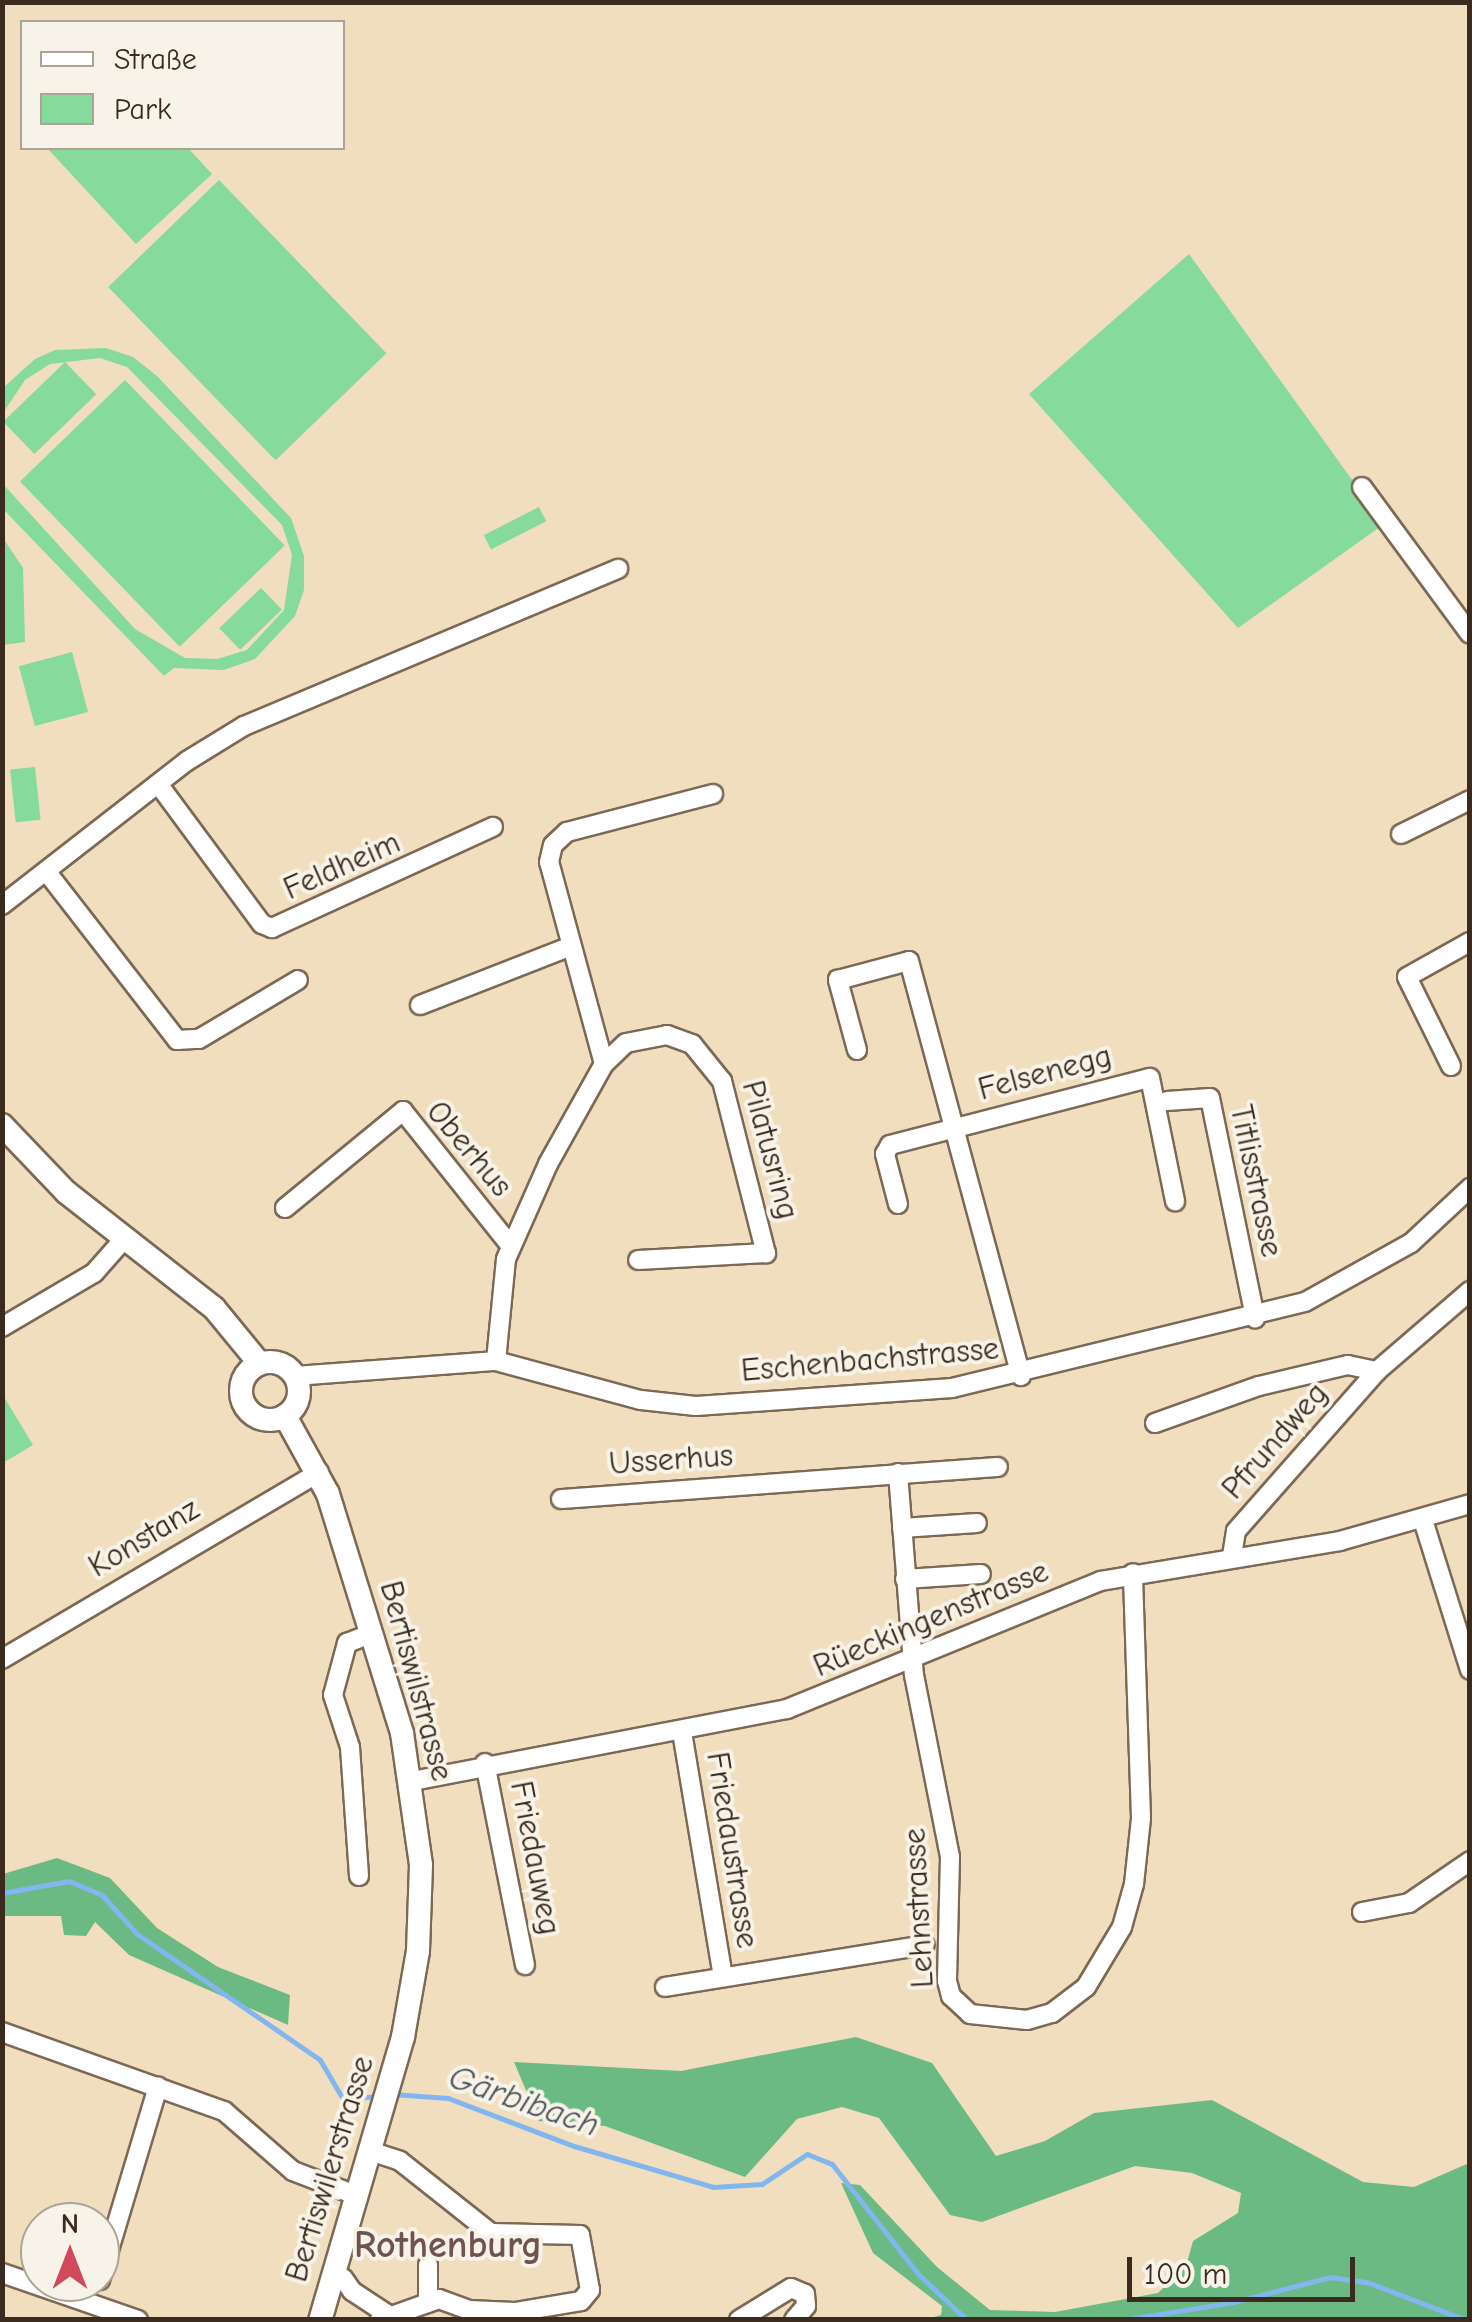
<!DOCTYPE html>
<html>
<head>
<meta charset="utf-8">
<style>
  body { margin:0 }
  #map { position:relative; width:1472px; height:2322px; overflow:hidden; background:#f1debf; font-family:"Comic Neue",sans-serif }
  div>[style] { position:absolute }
  .green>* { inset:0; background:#86da9b; transform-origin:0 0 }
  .forest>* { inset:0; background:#6cba83 }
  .stream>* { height:5px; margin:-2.5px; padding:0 2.5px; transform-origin:2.5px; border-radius:2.5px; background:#82b6ef }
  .roads { filter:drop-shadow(2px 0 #7b6956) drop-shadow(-2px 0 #7b6956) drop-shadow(0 2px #7b6956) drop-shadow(0 -2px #7b6956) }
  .minor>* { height:18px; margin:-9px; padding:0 9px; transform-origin:9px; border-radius:9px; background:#fff }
  .major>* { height:22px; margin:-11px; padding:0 11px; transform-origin:11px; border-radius:11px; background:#fff }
  .major>.ring { margin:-11px; padding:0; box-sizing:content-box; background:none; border:22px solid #fff; border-radius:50% }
  span { translate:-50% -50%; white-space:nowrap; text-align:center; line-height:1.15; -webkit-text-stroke:8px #f7f3e8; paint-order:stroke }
  .street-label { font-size:32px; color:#3b2a1e }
  .water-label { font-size:35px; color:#50545d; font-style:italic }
  .quarter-label { font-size:38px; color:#6f5351; font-weight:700 }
  .frame { position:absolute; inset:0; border:5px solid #3b2a1e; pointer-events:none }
  .legend { position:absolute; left:20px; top:20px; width:325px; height:130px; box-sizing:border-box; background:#f7f3e8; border:2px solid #aca397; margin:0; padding:12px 18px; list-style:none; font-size:30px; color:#3b2a1e }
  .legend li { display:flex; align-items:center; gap:20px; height:50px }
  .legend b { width:50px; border:2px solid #aca397 }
  .north { position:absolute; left:20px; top:2202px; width:100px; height:100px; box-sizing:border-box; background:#f7f3e8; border:2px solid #aca397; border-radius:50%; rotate:0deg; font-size:28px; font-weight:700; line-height:40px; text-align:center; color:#3b2a1e }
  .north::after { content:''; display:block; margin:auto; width:35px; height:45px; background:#d1495b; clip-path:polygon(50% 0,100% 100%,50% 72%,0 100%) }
  .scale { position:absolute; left:1127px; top:2257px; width:228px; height:45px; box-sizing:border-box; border:5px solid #3b2a1e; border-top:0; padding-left:12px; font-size:30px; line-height:35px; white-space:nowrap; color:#3b2a1e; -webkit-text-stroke:8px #f7f3e8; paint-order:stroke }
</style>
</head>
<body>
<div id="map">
  <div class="green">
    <i style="clip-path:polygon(47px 148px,188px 148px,212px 174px,136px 244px)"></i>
    <i style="left:219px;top:180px;width:241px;height:154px;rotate:46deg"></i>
    <i style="clip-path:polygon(1189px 254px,1384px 524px,1238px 628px,1029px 394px)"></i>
    <i style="clip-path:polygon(106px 348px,133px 357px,157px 376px,291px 518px,304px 556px,304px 590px,295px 616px,255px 659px,224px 670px,174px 668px,164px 676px,3px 509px,3px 484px,135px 629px,185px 658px,217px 659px,247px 650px,284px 610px,292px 555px,282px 525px,127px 367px,100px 358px,50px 364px,25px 380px,3px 413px,4px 387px,35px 359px,55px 350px)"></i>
    <i style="left:65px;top:362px;width:45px;height:86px;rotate:46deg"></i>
    <i style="left:125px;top:380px;width:230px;height:146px;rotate:46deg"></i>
    <i style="left:539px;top:507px;width:16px;height:62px;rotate:63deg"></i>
    <i style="clip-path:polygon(3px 538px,23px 568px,25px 642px,3px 645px)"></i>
    <i style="left:261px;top:588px;width:30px;height:58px;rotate:46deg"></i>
    <i style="left:72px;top:652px;width:62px;height:55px;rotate:75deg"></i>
    <i style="left:35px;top:767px;width:53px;height:25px;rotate:84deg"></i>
    <i style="clip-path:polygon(3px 1395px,33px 1445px,3px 1463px,2px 1463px)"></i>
  </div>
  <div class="forest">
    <i style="clip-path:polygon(57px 1858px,110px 1878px,157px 1928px,218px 1967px,290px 1995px,288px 2025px,129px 1955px,95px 1922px,86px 1936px,64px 1935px,61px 1916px,3px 1916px,3px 1874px)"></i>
    <i style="clip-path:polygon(856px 2037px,932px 2063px,996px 2156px,1045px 2141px,1094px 2113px,1212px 2100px,1363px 2182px,1414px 2187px,1469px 2163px,1469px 2319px,927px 2319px,941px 2315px,942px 2306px,873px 2253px,841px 2183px,860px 2185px,937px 2267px,990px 2310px,1055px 2312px,1158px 2293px,1186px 2266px,1193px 2241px,1238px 2213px,1241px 2193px,1192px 2173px,1135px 2166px,982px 2222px,950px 2215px,879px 2118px,842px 2107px,797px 2119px,745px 2177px,605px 2126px,539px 2121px,514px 2062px,681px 2071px)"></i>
  </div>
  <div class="stream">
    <i style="left:2px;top:1893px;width:68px;rotate:-10.2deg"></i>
    <i style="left:69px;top:1881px;width:36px;rotate:23deg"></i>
    <i style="left:102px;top:1895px;width:52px;rotate:48.1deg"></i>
    <i style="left:137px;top:1934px;width:222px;rotate:34.5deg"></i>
    <i style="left:320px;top:2060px;width:45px;rotate:59.5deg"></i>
    <i style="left:343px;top:2099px;width:33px;rotate:-5deg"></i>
    <i style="left:392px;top:2094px;width:56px;rotate:4.1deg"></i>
    <i style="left:448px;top:2098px;width:135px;rotate:20.9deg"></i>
    <i style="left:574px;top:2146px;width:145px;rotate:16.4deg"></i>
    <i style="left:713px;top:2187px;width:49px;rotate:-3.5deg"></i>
    <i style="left:762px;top:2184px;width:54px;rotate:-33.7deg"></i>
    <i style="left:807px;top:2154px;width:27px;rotate:22deg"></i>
    <i style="left:832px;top:2164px;width:141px;rotate:51.9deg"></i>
    <i style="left:919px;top:2275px;width:66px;rotate:43.2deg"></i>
    <i style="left:1123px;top:2320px;width:112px;rotate:-9.2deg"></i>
    <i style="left:1234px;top:2302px;width:99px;rotate:-14.6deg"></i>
    <i style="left:1330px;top:2277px;width:37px;rotate:8deg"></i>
    <i style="left:1367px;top:2282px;width:106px;rotate:21deg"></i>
  </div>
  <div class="roads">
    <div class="minor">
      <i style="left:1362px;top:487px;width:182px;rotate:53.7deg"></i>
      <i style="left:159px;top:785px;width:173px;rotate:53.5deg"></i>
      <i style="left:262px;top:924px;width:11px;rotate:22deg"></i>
      <i style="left:272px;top:928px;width:243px;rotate:-24.6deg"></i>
      <i style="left:1401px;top:834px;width:77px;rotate:-26.2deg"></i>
      <i style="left:46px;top:871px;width:214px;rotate:52.2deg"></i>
      <i style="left:177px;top:1040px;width:22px;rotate:-3deg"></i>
      <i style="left:199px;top:1039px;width:115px;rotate:-30.8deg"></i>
      <i style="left:2px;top:905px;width:234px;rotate:-37.9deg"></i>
      <i style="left:187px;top:761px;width:67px;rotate:-31.6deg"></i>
      <i style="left:244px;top:726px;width:406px;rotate:-22.8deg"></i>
      <i style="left:420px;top:1005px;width:162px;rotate:-21.3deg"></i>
      <i style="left:857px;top:1050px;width:73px;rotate:-105.2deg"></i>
      <i style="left:838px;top:980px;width:73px;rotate:-15deg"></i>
      <i style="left:909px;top:961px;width:430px;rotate:74.9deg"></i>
      <i style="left:604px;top:1064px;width:209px;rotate:-105.2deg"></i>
      <i style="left:549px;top:862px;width:17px;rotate:-77deg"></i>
      <i style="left:553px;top:845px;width:19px;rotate:-43deg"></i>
      <i style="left:567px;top:832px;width:151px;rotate:-14.6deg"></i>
      <i style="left:1451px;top:1066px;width:99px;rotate:-116.3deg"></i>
      <i style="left:1407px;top:977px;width:72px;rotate:-29.1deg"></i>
      <i style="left:1167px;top:1101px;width:43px;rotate:-4deg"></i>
      <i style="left:1210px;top:1098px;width:225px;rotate:78.4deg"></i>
      <i style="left:898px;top:1204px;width:52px;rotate:-104.6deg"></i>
      <i style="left:885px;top:1154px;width:10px;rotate:-61deg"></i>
      <i style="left:890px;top:1145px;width:268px;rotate:-14.5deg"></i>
      <i style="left:1150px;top:1078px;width:126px;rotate:78.5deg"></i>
      <i style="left:285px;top:1208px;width:153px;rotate:-39.4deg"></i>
      <i style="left:403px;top:1111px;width:171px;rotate:51.4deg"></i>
      <i style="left:2px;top:1327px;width:107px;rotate:-30.4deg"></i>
      <i style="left:94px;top:1273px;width:45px;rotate:-48.6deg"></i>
      <i style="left:496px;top:1361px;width:102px;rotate:-84.4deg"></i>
      <i style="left:506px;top:1259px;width:104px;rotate:-66.1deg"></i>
      <i style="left:548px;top:1164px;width:115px;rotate:-60.8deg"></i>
      <i style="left:604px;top:1064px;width:30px;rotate:-44deg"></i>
      <i style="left:626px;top:1043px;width:42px;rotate:-11deg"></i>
      <i style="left:667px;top:1035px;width:27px;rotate:20deg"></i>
      <i style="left:692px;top:1044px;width:48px;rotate:51deg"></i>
      <i style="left:722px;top:1081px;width:178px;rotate:75.7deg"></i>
      <i style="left:766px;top:1253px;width:128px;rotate:176.9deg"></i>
      <i style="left:295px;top:1376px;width:202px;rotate:-4.3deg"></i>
      <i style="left:496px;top:1361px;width:150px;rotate:15.1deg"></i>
      <i style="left:641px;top:1400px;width:55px;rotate:6.2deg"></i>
      <i style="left:696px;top:1406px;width:257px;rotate:-4deg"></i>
      <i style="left:952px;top:1388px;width:363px;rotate:-13.7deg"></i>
      <i style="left:1305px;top:1302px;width:121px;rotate:-29.1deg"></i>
      <i style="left:1411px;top:1243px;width:81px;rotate:-43deg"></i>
      <i style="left:1155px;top:1423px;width:110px;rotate:-19.6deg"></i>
      <i style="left:1259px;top:1386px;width:91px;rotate:-13.3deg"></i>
      <i style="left:1348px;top:1365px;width:30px;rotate:12deg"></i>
      <i style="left:898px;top:1473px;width:203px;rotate:85.5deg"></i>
      <i style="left:914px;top:1675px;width:186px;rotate:78.8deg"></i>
      <i style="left:950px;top:1857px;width:124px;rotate:91.4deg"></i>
      <i style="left:947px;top:1981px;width:16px;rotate:75deg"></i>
      <i style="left:951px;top:1996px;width:26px;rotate:43deg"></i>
      <i style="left:970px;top:2014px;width:57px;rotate:6deg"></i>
      <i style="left:1027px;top:2020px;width:26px;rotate:-16deg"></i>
      <i style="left:1052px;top:2013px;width:43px;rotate:-37.4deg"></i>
      <i style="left:1086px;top:1987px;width:70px;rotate:-59deg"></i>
      <i style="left:1122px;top:1927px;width:45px;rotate:-74.4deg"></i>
      <i style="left:1134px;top:1884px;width:66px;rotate:-83.9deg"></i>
      <i style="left:1141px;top:1818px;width:245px;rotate:-91.9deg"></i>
      <i style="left:561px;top:1499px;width:438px;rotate:-4.2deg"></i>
      <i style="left:1423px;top:1520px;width:157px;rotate:72.6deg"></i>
      <i style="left:902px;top:1528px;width:75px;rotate:-3.8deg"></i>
      <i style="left:1232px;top:1556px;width:25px;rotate:-81deg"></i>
      <i style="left:1236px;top:1531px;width:213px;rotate:-48.6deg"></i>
      <i style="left:1377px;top:1371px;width:123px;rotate:-40.7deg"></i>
      <i style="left:905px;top:1579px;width:76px;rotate:-3.8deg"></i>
      <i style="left:2px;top:1659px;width:368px;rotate:-30.5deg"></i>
      <i style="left:682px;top:1732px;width:248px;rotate:80.5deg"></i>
      <i style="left:485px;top:1763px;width:206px;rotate:78.8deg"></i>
      <i style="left:413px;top:1781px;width:381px;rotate:-10.9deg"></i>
      <i style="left:787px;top:1709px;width:339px;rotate:-22.2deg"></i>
      <i style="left:1101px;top:1581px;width:242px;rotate:-9.5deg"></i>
      <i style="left:1340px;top:1541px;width:135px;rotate:-15.9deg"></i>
      <i style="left:359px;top:1876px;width:129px;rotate:-94deg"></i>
      <i style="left:350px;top:1747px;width:55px;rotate:-108.1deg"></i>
      <i style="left:333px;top:1695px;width:54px;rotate:-74.9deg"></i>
      <i style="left:347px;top:1643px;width:26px;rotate:-21deg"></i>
      <i style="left:1362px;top:1912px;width:48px;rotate:-10.8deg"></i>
      <i style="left:1409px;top:1903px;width:74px;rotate:-34.5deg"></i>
      <i style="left:665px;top:1987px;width:263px;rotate:-9.2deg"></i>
      <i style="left:2px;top:2032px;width:236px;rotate:19.6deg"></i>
      <i style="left:224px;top:2111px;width:91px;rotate:41deg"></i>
      <i style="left:293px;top:2171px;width:70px;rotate:21deg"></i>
      <i style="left:373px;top:2152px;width:28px;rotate:18deg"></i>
      <i style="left:400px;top:2161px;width:116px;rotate:38.4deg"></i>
      <i style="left:491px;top:2233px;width:89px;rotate:1.3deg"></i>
      <i style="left:580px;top:2235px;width:56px;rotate:79.7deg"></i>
      <i style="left:590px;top:2290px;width:14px;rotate:129deg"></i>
      <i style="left:581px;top:2301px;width:67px;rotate:170.5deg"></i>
      <i style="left:515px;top:2312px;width:46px;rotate:-177.5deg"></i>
      <i style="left:469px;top:2310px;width:32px;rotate:-160deg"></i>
      <i style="left:439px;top:2299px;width:63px;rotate:160.4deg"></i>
      <i style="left:2px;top:2273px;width:144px;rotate:19.1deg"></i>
      <i style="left:343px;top:2278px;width:16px;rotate:55deg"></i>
      <i style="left:352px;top:2291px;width:45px;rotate:33.3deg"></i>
      <i style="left:100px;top:2280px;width:202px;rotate:-73.3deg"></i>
      <i style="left:428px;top:2303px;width:38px;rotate:-90deg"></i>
      <i style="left:739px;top:2320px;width:61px;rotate:-31.6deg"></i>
      <i style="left:791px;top:2288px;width:15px;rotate:23deg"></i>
      <i style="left:805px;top:2294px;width:12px;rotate:85deg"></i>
      <i style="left:806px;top:2306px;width:18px;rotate:131deg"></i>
    </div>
    <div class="major">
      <i style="left:2px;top:1125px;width:93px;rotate:46.3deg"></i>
      <i style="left:66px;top:1192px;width:188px;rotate:38.1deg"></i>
      <i style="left:214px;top:1308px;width:72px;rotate:50.6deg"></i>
      <i class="ring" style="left:241px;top:1362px;width:36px;height:36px"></i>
      <i style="left:285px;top:1416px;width:89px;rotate:61.1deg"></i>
      <i style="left:328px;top:1494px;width:250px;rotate:72.8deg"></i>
      <i style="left:402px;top:1733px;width:133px;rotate:81.8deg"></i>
      <i style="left:421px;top:1865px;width:86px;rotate:92deg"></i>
      <i style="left:418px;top:1951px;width:87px;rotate:99.9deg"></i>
      <i style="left:403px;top:2037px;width:295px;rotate:106.3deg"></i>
    </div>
  </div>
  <div class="street-label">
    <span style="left:342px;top:866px;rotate:-24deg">Feldheim</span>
    <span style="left:1045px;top:1073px;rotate:-15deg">Felsenegg</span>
    <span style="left:469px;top:1149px;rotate:50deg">Oberhus</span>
    <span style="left:770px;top:1150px;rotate:75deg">Pilatusring</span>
    <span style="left:1256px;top:1181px;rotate:78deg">Titlisstrasse</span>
    <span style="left:870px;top:1360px;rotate:-5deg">Eschenbachstrasse</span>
    <span style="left:1275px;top:1441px;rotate:-49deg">Pfrundweg</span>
    <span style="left:671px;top:1460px;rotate:-4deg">Usserhus</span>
    <span style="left:144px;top:1538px;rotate:-31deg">Konstanz</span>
    <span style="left:931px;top:1619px;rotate:-23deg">Rüeckingenstrasse</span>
    <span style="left:416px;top:1681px;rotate:75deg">Bertiswilstrasse</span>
    <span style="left:732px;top:1850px;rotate:81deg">Friedaustrasse</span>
    <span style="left:535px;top:1858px;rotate:79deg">Friedauweg</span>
    <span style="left:919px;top:1908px;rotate:-93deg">Lehnstrasse</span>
    <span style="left:330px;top:2169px;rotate:-73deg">Bertiswilerstrasse</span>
  </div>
  <div class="water-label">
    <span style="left:524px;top:2101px;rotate:19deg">Gärbibach</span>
  </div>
  <div class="quarter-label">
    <span style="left:448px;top:2246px">Rothenburg</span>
  </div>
  <div class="frame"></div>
  <ul class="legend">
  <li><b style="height:12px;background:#fff"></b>Straße</li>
  <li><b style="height:28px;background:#86da9b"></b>Park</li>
  </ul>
  <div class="north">N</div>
  <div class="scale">100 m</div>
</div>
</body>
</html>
